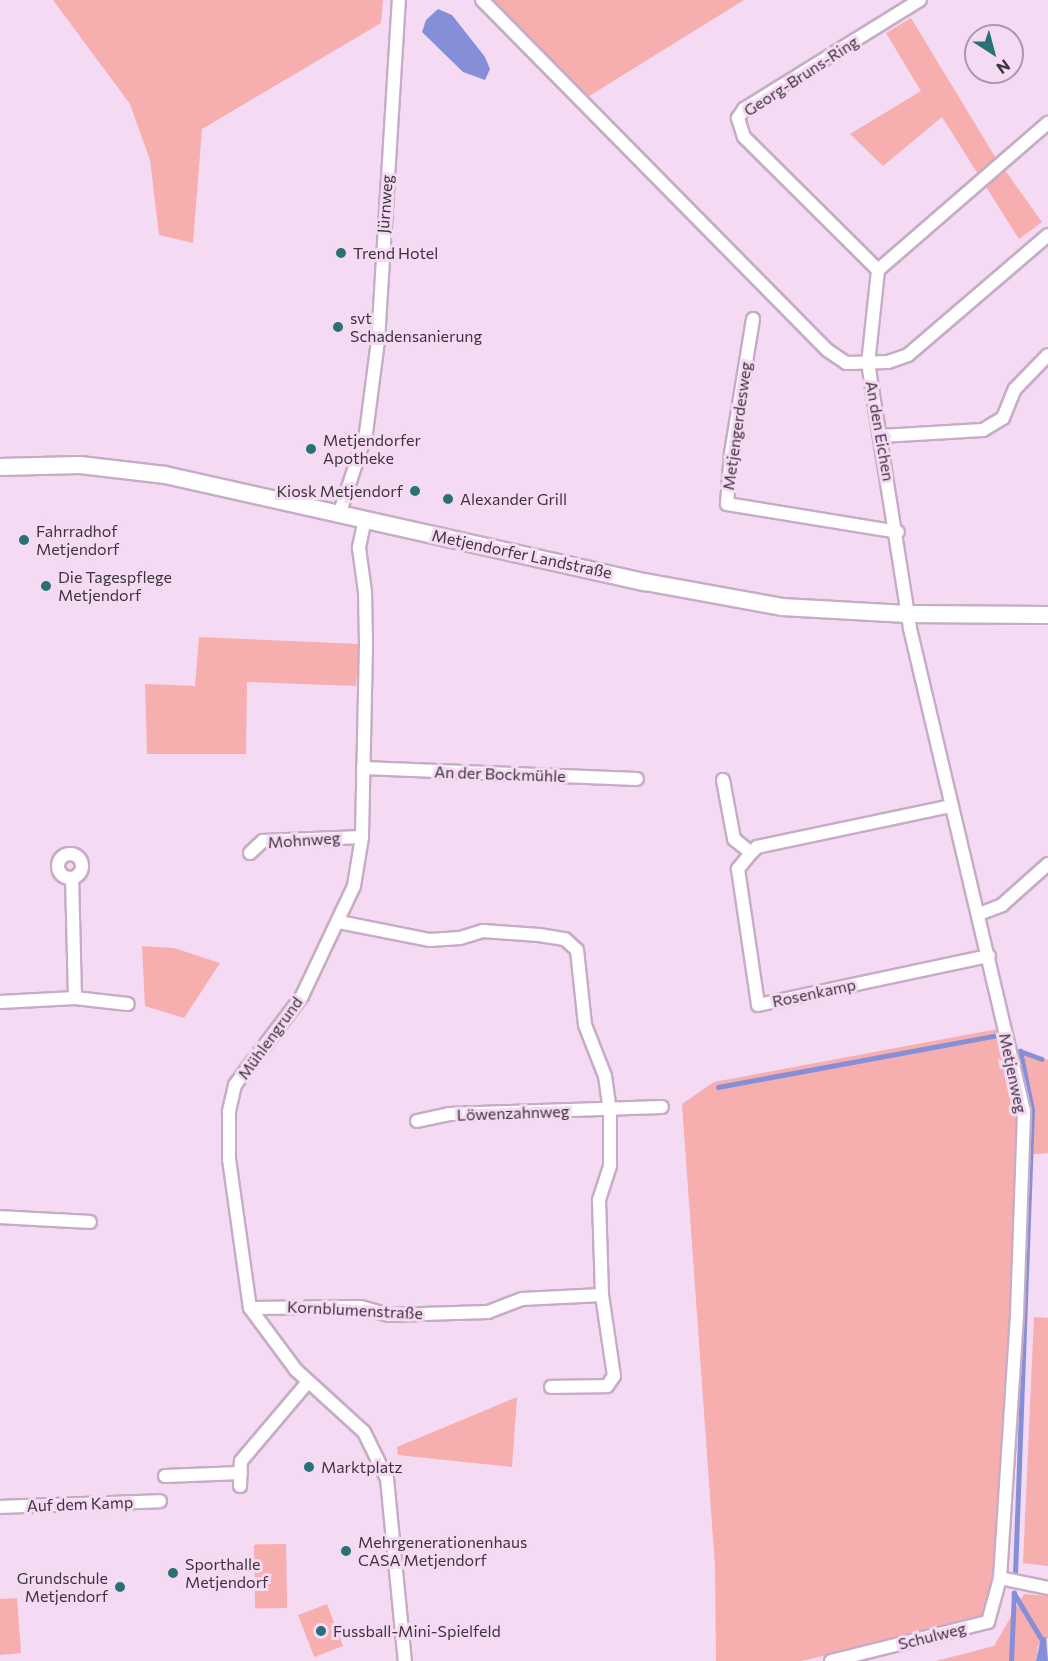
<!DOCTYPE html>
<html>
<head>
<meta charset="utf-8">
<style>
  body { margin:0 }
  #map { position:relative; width:1048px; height:1661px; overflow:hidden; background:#f4daf3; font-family:Commissioner,sans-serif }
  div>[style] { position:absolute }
  .green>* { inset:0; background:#f6aeaf; transform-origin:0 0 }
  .water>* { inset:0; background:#848fd8 }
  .stream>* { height:4.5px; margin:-2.25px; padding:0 2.25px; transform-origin:2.25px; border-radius:2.25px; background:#848fd8 }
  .roads { filter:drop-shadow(2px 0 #c6adc5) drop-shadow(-2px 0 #c6adc5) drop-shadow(0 2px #c6adc5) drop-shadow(0 -2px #c6adc5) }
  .street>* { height:12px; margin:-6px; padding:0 6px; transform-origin:6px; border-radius:6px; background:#fff }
  .street>.ring { margin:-6px; padding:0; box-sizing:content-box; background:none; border:12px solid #fff; border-radius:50% }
  .secondary>* { height:16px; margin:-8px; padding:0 8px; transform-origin:8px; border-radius:8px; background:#fff }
  .dots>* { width:16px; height:16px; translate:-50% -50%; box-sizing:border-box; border:3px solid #f4daf3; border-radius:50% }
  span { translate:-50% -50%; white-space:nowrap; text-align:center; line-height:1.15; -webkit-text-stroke:6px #f4daf3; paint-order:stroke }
  .street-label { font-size:16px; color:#3e343d }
  .poi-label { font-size:16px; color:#3e343d }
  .left { translate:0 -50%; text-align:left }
  .right { translate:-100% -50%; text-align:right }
  .north { position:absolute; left:964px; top:24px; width:60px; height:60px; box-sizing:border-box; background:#f4daf3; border:2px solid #ab98aa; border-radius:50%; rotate:144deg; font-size:16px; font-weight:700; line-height:24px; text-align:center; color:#3e343d }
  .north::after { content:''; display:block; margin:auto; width:21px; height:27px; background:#287276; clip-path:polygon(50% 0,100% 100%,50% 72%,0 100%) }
</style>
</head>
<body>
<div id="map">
  <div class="green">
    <i style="clip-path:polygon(53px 0,383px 0,381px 23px,202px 129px,193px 243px,159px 235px,150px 160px,130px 104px)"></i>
    <i style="clip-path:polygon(490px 0,744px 0,586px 98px)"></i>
    <i style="clip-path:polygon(911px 18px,994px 155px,1042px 222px,1019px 239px,942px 117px,883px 166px,850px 134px,921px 91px,886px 33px)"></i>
    <i style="clip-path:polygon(199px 637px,359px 644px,356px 686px,247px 682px,246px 754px,147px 754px,145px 684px,195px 686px)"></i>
    <i style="clip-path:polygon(142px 946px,174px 948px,220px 963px,184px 1018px,145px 1006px)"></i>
    <i style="clip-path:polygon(1003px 1028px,1007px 1046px,1048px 1060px,1048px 1153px,1023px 1155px,1000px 1578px,988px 1618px,801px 1661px,716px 1661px,715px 1566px,682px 1104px,714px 1082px)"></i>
    <i style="clip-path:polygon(1034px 1317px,1048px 1318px,1048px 1566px,1023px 1563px)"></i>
    <i style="clip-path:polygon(517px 1397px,512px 1467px,398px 1455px,397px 1447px)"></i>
    <i style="left:286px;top:1544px;width:64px;height:32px;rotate:89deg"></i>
    <i style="clip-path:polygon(1024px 1594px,1048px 1596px,1048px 1638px,1038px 1646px,1036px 1661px,936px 1661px,994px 1646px)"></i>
    <i style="clip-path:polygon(17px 1598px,21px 1653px,0 1655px,0 1599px)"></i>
    <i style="left:327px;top:1604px;width:45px;height:31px;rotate:69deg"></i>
  </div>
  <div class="water">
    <i style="clip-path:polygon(438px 9px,452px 15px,485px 57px,490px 69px,485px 80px,463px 72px,422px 32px,426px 20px)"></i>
    <i style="clip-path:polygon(1046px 1637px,1048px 1661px,1036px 1661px,1041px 1638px)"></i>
  </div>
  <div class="stream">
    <i style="left:718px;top:1087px;width:291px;rotate:-10.5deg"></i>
    <i style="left:1015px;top:1574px;width:464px;rotate:-87.9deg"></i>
    <i style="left:1032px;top:1110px;width:60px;rotate:-101.5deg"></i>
    <i style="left:1020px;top:1051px;width:23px;rotate:20deg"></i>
    <i style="left:1014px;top:1593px;width:52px;rotate:59deg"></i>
    <i style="left:1011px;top:1661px;width:68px;rotate:-87.5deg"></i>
  </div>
  <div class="roads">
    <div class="street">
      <i style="left:482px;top:0;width:491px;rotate:45.4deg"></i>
      <i style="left:827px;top:350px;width:23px;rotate:34deg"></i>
      <i style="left:846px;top:363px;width:42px;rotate:-1.4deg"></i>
      <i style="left:888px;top:362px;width:21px;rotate:-19deg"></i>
      <i style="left:908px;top:355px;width:184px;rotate:-40.6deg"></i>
      <i style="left:878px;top:270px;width:189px;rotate:-135.2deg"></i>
      <i style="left:744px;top:137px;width:20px;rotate:-108deg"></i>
      <i style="left:738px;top:118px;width:11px;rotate:-56deg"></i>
      <i style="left:744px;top:109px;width:207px;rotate:-31.8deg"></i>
      <i style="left:753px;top:319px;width:136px;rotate:99.3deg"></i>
      <i style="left:731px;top:453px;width:51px;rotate:94.5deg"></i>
      <i style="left:727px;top:504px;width:173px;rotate:9.3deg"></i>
      <i style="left:881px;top:436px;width:102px;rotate:-3.4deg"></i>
      <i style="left:983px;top:430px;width:23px;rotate:-31deg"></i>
      <i style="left:1003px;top:418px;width:31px;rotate:-68deg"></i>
      <i style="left:1015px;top:389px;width:47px;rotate:-45.9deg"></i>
      <i style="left:340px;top:512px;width:83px;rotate:-71.8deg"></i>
      <i style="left:366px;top:433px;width:93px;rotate:-82.6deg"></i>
      <i style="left:378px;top:341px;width:342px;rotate:-86.5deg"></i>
      <i style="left:365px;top:519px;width:30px;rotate:102deg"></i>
      <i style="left:359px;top:548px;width:44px;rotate:82.2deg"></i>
      <i style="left:365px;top:592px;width:53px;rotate:88.9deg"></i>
      <i style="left:366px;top:645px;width:192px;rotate:91.2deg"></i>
      <i style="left:362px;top:837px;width:50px;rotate:99.3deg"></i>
      <i style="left:354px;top:886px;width:122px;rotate:115.3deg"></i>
      <i style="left:302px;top:996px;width:111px;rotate:127deg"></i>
      <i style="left:235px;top:1085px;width:28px;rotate:103deg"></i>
      <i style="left:229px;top:1112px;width:47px;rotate:90deg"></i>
      <i style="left:229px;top:1159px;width:150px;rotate:82deg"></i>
      <i style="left:250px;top:1308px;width:77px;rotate:53.4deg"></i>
      <i style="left:296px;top:1370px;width:92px;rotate:42.4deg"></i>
      <i style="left:364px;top:1432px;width:52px;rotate:63.9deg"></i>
      <i style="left:387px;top:1479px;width:183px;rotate:84.4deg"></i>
      <i style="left:363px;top:768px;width:274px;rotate:2.3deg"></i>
      <i style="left:723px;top:780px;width:60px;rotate:79.4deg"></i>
      <i style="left:734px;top:839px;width:22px;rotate:39deg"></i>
      <i style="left:951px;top:806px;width:198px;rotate:168.1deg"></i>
      <i style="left:757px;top:847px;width:8px;rotate:135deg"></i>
      <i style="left:751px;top:853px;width:21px;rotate:129deg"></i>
      <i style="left:738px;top:869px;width:137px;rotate:81.6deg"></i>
      <i style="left:758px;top:1005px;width:236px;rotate:-12deg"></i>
      <i style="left:250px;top:853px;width:18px;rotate:-43deg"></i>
      <i style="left:263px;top:841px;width:99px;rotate:-2.3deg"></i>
      <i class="ring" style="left:58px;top:854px;width:12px;height:12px"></i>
      <i style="left:979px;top:914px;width:25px;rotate:-21deg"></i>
      <i style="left:1002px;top:905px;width:62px;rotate:-41.7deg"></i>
      <i style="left:339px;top:922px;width:93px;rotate:11.2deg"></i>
      <i style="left:430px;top:940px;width:30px;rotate:-4deg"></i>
      <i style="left:460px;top:938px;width:24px;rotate:-17deg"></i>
      <i style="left:483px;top:931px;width:56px;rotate:4.1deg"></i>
      <i style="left:539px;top:935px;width:26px;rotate:9deg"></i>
      <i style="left:565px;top:939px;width:16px;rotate:43deg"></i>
      <i style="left:577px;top:950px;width:75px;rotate:83.9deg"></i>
      <i style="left:585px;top:1025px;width:55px;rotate:68.6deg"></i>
      <i style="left:605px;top:1076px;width:34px;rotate:82deg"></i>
      <i style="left:610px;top:1110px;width:56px;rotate:90deg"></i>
      <i style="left:610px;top:1166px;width:36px;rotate:108deg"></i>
      <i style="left:599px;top:1200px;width:95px;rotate:88.2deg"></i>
      <i style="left:602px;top:1295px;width:82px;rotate:81.6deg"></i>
      <i style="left:614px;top:1376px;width:12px;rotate:125deg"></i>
      <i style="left:607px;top:1386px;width:56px;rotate:179deg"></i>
      <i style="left:75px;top:998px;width:53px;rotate:6.5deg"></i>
      <i style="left:0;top:1002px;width:75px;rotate:-3.1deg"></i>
      <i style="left:75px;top:998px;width:120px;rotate:-91.4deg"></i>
      <i style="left:417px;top:1121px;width:33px;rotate:-12deg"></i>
      <i style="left:449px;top:1114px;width:213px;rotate:-1.9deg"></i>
      <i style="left:0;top:1217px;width:90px;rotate:3.2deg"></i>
      <i style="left:250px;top:1308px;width:111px;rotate:-0.5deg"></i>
      <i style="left:361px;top:1307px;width:29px;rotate:16deg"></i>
      <i style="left:389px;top:1315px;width:99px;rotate:-1.7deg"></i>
      <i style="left:488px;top:1312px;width:36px;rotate:-21deg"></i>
      <i style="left:522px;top:1299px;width:80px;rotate:-2.9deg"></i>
      <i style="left:165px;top:1476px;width:76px;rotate:-2.3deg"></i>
      <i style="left:240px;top:1486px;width:25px;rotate:-88deg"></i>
      <i style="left:241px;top:1461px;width:104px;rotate:-49.7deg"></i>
      <i style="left:0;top:1507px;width:160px;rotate:-2.1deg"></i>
      <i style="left:1000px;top:1578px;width:49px;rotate:11.8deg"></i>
      <i style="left:831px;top:1661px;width:162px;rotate:-14deg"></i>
      <i style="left:988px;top:1622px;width:46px;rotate:-74.7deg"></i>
      <i style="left:1000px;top:1578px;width:265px;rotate:-86.3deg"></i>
      <i style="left:1017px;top:1314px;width:203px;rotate:-88deg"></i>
      <i style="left:1024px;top:1111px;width:496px;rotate:-103.3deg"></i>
      <i style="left:910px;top:628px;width:267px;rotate:-99deg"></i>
      <i style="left:868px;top:364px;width:95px;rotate:-83.9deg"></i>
      <i style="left:878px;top:270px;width:225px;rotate:-40.9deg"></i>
    </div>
    <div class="secondary">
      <i style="left:0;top:467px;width:80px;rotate:-1.4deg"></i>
      <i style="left:80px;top:465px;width:86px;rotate:6.7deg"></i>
      <i style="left:165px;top:475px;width:492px;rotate:12.6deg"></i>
      <i style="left:645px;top:582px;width:139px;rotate:10.3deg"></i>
      <i style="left:782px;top:607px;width:125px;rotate:3.2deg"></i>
      <i style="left:907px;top:614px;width:141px;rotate:0.4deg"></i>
    </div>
  </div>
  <div class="dots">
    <i style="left:341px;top:253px;background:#287276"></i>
    <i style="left:338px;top:327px;background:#287276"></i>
    <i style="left:311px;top:449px;background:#287276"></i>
    <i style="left:415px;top:491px;background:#287276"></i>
    <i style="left:448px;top:499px;background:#287276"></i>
    <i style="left:24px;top:540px;background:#287276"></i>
    <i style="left:46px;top:586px;background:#287276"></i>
    <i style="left:309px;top:1467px;background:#287276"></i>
    <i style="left:346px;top:1551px;background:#287276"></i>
    <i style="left:173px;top:1573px;background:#287276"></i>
    <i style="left:120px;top:1587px;background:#287276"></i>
    <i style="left:321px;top:1631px;background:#287276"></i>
  </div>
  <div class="street-label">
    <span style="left:801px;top:76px;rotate:-33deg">Georg-Bruns-Ring</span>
    <span style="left:385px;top:204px;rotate:-86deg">Jürnweg</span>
    <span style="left:737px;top:426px;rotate:-82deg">Metjengerdesweg</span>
    <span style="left:880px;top:431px;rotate:80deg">An den Eichen</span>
    <span style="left:522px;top:554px;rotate:12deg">Metjendorfer Landstraße</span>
    <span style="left:500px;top:774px;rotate:2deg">An der Bockmühle</span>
    <span style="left:304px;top:840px;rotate:-4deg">Mohnweg</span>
    <span style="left:814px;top:993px;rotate:-12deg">Rosenkamp</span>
    <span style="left:270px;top:1038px;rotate:-54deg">Mühlengrund</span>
    <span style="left:1013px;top:1073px;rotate:78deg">Metjenweg</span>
    <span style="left:513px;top:1113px;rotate:-2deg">Löwenzahnweg</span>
    <span style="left:355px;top:1310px;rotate:3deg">Kornblumenstraße</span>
    <span style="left:80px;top:1504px;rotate:-2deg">Auf dem Kamp</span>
    <span style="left:932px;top:1636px;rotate:-14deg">Schulweg</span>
  </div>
  <div class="poi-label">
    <span class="left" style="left:353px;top:253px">Trend Hotel</span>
    <span class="left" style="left:350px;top:327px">svt<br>Schadensanierung</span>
    <span class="left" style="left:323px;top:449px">Metjendorfer<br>Apotheke</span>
    <span class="right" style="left:403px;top:491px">Kiosk Metjendorf</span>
    <span class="left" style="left:460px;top:499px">Alexander Grill</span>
    <span class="left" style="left:36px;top:540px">Fahrradhof<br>Metjendorf</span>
    <span class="left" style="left:58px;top:586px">Die Tagespflege<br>Metjendorf</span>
    <span class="left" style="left:321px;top:1467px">Marktplatz</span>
    <span class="left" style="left:358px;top:1551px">Mehrgenerationenhaus<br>CASA Metjendorf</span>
    <span class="left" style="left:185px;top:1573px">Sporthalle<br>Metjendorf</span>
    <span class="right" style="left:108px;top:1587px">Grundschule<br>Metjendorf</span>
    <span class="left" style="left:333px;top:1631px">Fussball-Mini-Spielfeld</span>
  </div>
  <div class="north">N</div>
</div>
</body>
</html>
